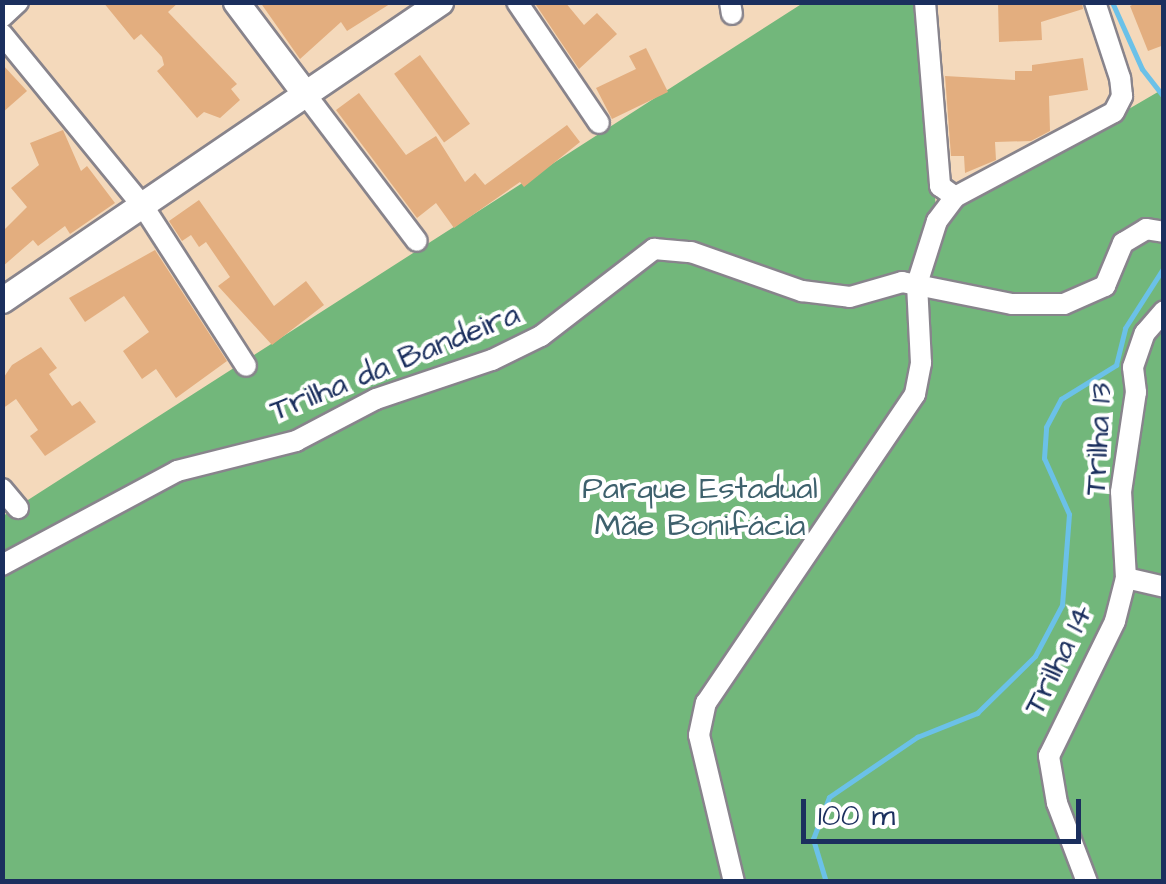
<!DOCTYPE html>
<html>
<head>
<meta charset="utf-8">
<style>
  body { margin:0 }
  #map { position:relative; width:1166px; height:884px; overflow:hidden; background:#f4d9bb; font-family:"Architects Daughter",sans-serif }
  div>[style] { position:absolute }
  .forest>* { inset:0; background:#72b77b }
  .stream>* { height:5px; margin:-2.5px; padding:0 2.5px; transform-origin:2.5px; border-radius:2.5px; background:#6bc1e8 }
  .building>* { inset:0; background:#e3ae7f; transform-origin:0 0 }
  .roads { filter:drop-shadow(2px 0 #88848c) drop-shadow(-2px 0 #88848c) drop-shadow(0 2px #88848c) drop-shadow(0 -2px #88848c) }
  .minor>* { height:20px; margin:-10px; padding:0 10px; transform-origin:10px; border-radius:10px; background:#fff }
  .tertiary>* { height:25px; margin:-12.5px; padding:0 12.5px; transform-origin:12.5px; border-radius:12.5px; background:#fff }
  span { translate:-50% -50%; white-space:nowrap; text-align:center; line-height:1.15; -webkit-text-stroke:8px #fff; paint-order:stroke }
  .street-label { font-size:32px; color:#1b2f5e }
  .park-label { font-size:32px; color:#3e616d }
  .frame { position:absolute; inset:0; border:5px solid #1b2f5e; pointer-events:none }
  .scale { position:absolute; left:801px; top:799px; width:280px; height:45px; box-sizing:border-box; border:5px solid #1b2f5e; border-top:0; padding-left:12px; font-size:30px; line-height:35px; white-space:nowrap; color:#1b2f5e; -webkit-text-stroke:8px #fff; paint-order:stroke }
</style>
</head>
<body>
<div id="map">
  <div class="forest">
    <i style="clip-path:polygon(803px 3px,919px 3px,937px 221px,1163px 89px,1163px 881px,3px 882px,3px 516px)"></i>
  </div>
  <div class="stream">
    <i style="left:1112px;top:2px;width:73px;rotate:65.9deg"></i>
    <i style="left:1142px;top:69px;width:36px;rotate:52deg"></i>
    <i style="left:826px;top:882px;width:45px;rotate:-106.8deg"></i>
    <i style="left:813px;top:839px;width:45px;rotate:-69.1deg"></i>
    <i style="left:829px;top:797px;width:107px;rotate:-34.3deg"></i>
    <i style="left:917px;top:737px;width:65px;rotate:-21.8deg"></i>
    <i style="left:977px;top:713px;width:81px;rotate:-44.5deg"></i>
    <i style="left:1035px;top:656px;width:58px;rotate:-62.1deg"></i>
    <i style="left:1062px;top:605px;width:91px;rotate:-85.6deg"></i>
    <i style="left:1069px;top:514px;width:61px;rotate:-114.1deg"></i>
    <i style="left:1044px;top:458px;width:31px;rotate:-86deg"></i>
    <i style="left:1046px;top:427px;width:32px;rotate:-62deg"></i>
    <i style="left:1061px;top:399px;width:65px;rotate:-31.7deg"></i>
    <i style="left:1116px;top:365px;width:38px;rotate:-76deg"></i>
    <i style="left:1125px;top:328px;width:72px;rotate:-57.4deg"></i>
  </div>
  <div class="building">
    <i style="clip-path:polygon(103px 2px,179px 2px,168px 12px,237px 84px,231px 89px,240px 100px,220px 118px,204px 112px,197px 118px,157px 71px,164px 65px,162px 57px,141px 34px,134px 40px)"></i>
    <i style="clip-path:polygon(260px 2px,393px 2px,347px 31px,341px 22px,300px 59px)"></i>
    <i style="clip-path:polygon(534px 2px,565px 2px,584px 25px,597px 13px,617px 34px,579px 69px)"></i>
    <i style="clip-path:polygon(998px 2px,1082px 2px,1083px 9px,1041px 22px,1042px 40px,999px 42px)"></i>
    <i style="clip-path:polygon(1138px 2px,1164px 2px,1164px 45px,1148px 51px,1130px 6px)"></i>
    <i style="clip-path:polygon(646px 48px,668px 92px,612px 119px,596px 88px,636px 69px,629px 56px)"></i>
    <i style="left:420px;top:55px;width:85px;height:32px;rotate:54deg"></i>
    <i style="clip-path:polygon(1083px 58px,1088px 90px,1049px 96px,1050px 131px,1031px 141px,995px 142px,996px 160px,965px 173px,964px 156px,951px 156px,945px 76px,1015px 80px,1015px 71px,1032px 71px,1032px 65px)"></i>
    <i style="clip-path:polygon(2px 64px,27px 91px,2px 113px)"></i>
    <i style="clip-path:polygon(359px 93px,406px 155px,436px 136px,465px 182px,475px 173px,485px 185px,567px 125px,580px 142px,524px 187px,520px 182px,454px 228px,436px 203px,417px 218px,336px 110px)"></i>
    <i style="clip-path:polygon(63px 130px,81px 171px,87px 166px,115px 203px,70px 234px,65px 226px,38px 246px,33px 240px,2px 267px,2px 232px,27px 207px,11px 188px,39px 165px,30px 143px)"></i>
    <i style="clip-path:polygon(199px 200px,274px 306px,306px 281px,324px 305px,272px 345px,218px 286px,230px 277px,206px 242px,199px 247px,191px 235px,182px 241px,169px 221px)"></i>
    <i style="clip-path:polygon(155px 250px,227px 361px,176px 398px,156px 369px,142px 379px,123px 351px,149px 332px,124px 296px,85px 322px,69px 298px)"></i>
    <i style="clip-path:polygon(41px 347px,57px 368px,49px 374px,53px 380px,72px 406px,80px 401px,96px 422px,45px 456px,30px 436px,38px 430px,16px 399px,2px 409px,2px 380px,12px 365px)"></i>
  </div>
  <div class="roads">
    <div class="minor">
      <i style="left:517px;top:2px;width:146px;rotate:55.9deg"></i>
      <i style="left:730px;top:2px;width:12px;rotate:81deg"></i>
      <i style="left:925px;top:2px;width:185px;rotate:85.3deg"></i>
      <i style="left:940px;top:186px;width:19px;rotate:36deg"></i>
      <i style="left:2px;top:17px;width:22px;rotate:-43deg"></i>
      <i style="left:2px;top:34px;width:222px;rotate:50.7deg"></i>
      <i style="left:143px;top:206px;width:190px;rotate:57.2deg"></i>
      <i style="left:306px;top:95px;width:183px;rotate:52.8deg"></i>
      <i style="left:2px;top:489px;width:25px;rotate:50deg"></i>
      <i style="left:2px;top:565px;width:199px;rotate:-28.2deg"></i>
      <i style="left:177px;top:471px;width:123px;rotate:-14.1deg"></i>
      <i style="left:296px;top:441px;width:90px;rotate:-27.7deg"></i>
      <i style="left:376px;top:399px;width:122px;rotate:-18.6deg"></i>
      <i style="left:492px;top:360px;width:55px;rotate:-26.1deg"></i>
      <i style="left:541px;top:336px;width:143px;rotate:-37.6deg"></i>
      <i style="left:654px;top:249px;width:37px;rotate:5deg"></i>
      <i style="left:691px;top:252px;width:118px;rotate:19.4deg"></i>
      <i style="left:802px;top:291px;width:48px;rotate:7.1deg"></i>
      <i style="left:850px;top:297px;width:54px;rotate:-16.1deg"></i>
      <i style="left:902px;top:282px;width:112px;rotate:11.3deg"></i>
      <i style="left:1012px;top:304px;width:52px"></i>
      <i style="left:1064px;top:304px;width:45px;rotate:-23.7deg"></i>
      <i style="left:1105px;top:286px;width:47px;rotate:-67.3deg"></i>
      <i style="left:1123px;top:243px;width:27px;rotate:-31deg"></i>
      <i style="left:1146px;top:229px;width:18px;rotate:9deg"></i>
      <i style="left:1126px;top:578px;width:39px;rotate:13deg"></i>
      <i style="left:734px;top:882px;width:151px;rotate:-103.4deg"></i>
      <i style="left:699px;top:735px;width:33px;rotate:-78deg"></i>
      <i style="left:706px;top:703px;width:373px;rotate:-55.9deg"></i>
      <i style="left:915px;top:394px;width:32px;rotate:-79deg"></i>
      <i style="left:921px;top:363px;width:79px;rotate:-92.9deg"></i>
      <i style="left:917px;top:284px;width:66px;rotate:-72.4deg"></i>
      <i style="left:937px;top:221px;width:30px;rotate:-53deg"></i>
      <i style="left:955px;top:197px;width:180px;rotate:-28.1deg"></i>
      <i style="left:1114px;top:112px;width:18px;rotate:-63deg"></i>
      <i style="left:1122px;top:96px;width:18px;rotate:-96deg"></i>
      <i style="left:1120px;top:78px;width:80px;rotate:-108.2deg"></i>
      <i style="left:1087px;top:882px;width:85px;rotate:-110.8deg"></i>
      <i style="left:1057px;top:803px;width:48px;rotate:-99.7deg"></i>
      <i style="left:1049px;top:756px;width:150px;rotate:-63.9deg"></i>
      <i style="left:1115px;top:621px;width:44px;rotate:-75.7deg"></i>
      <i style="left:1126px;top:578px;width:86px;rotate:-93.3deg"></i>
      <i style="left:1121px;top:492px;width:101px;rotate:-81.5deg"></i>
      <i style="left:1136px;top:392px;width:25px;rotate:-97deg"></i>
      <i style="left:1133px;top:367px;width:36px;rotate:-71deg"></i>
      <i style="left:1145px;top:333px;width:29px;rotate:-49deg"></i>
    </div>
    <div class="tertiary">
      <i style="left:236px;top:2px;width:116px;rotate:53deg"></i>
      <i style="left:2px;top:300px;width:530px;rotate:-34.23deg"></i>
    </div>
  </div>
  <div class="street-label">
    <span style="left:395px;top:363px;rotate:-22deg">Trilha da Bandeira</span>
    <span style="left:1099px;top:439px;rotate:-87deg">Trilha 13</span>
    <span style="left:1059px;top:660px;rotate:-64deg">Trilha 14</span>
  </div>
  <div class="park-label">
    <span style="left:700px;top:508px">Parque Estadual<br>Mãe Bonifácia</span>
  </div>
  <div class="frame"></div>
  <div class="scale">100 m</div>
</div>
</body>
</html>
